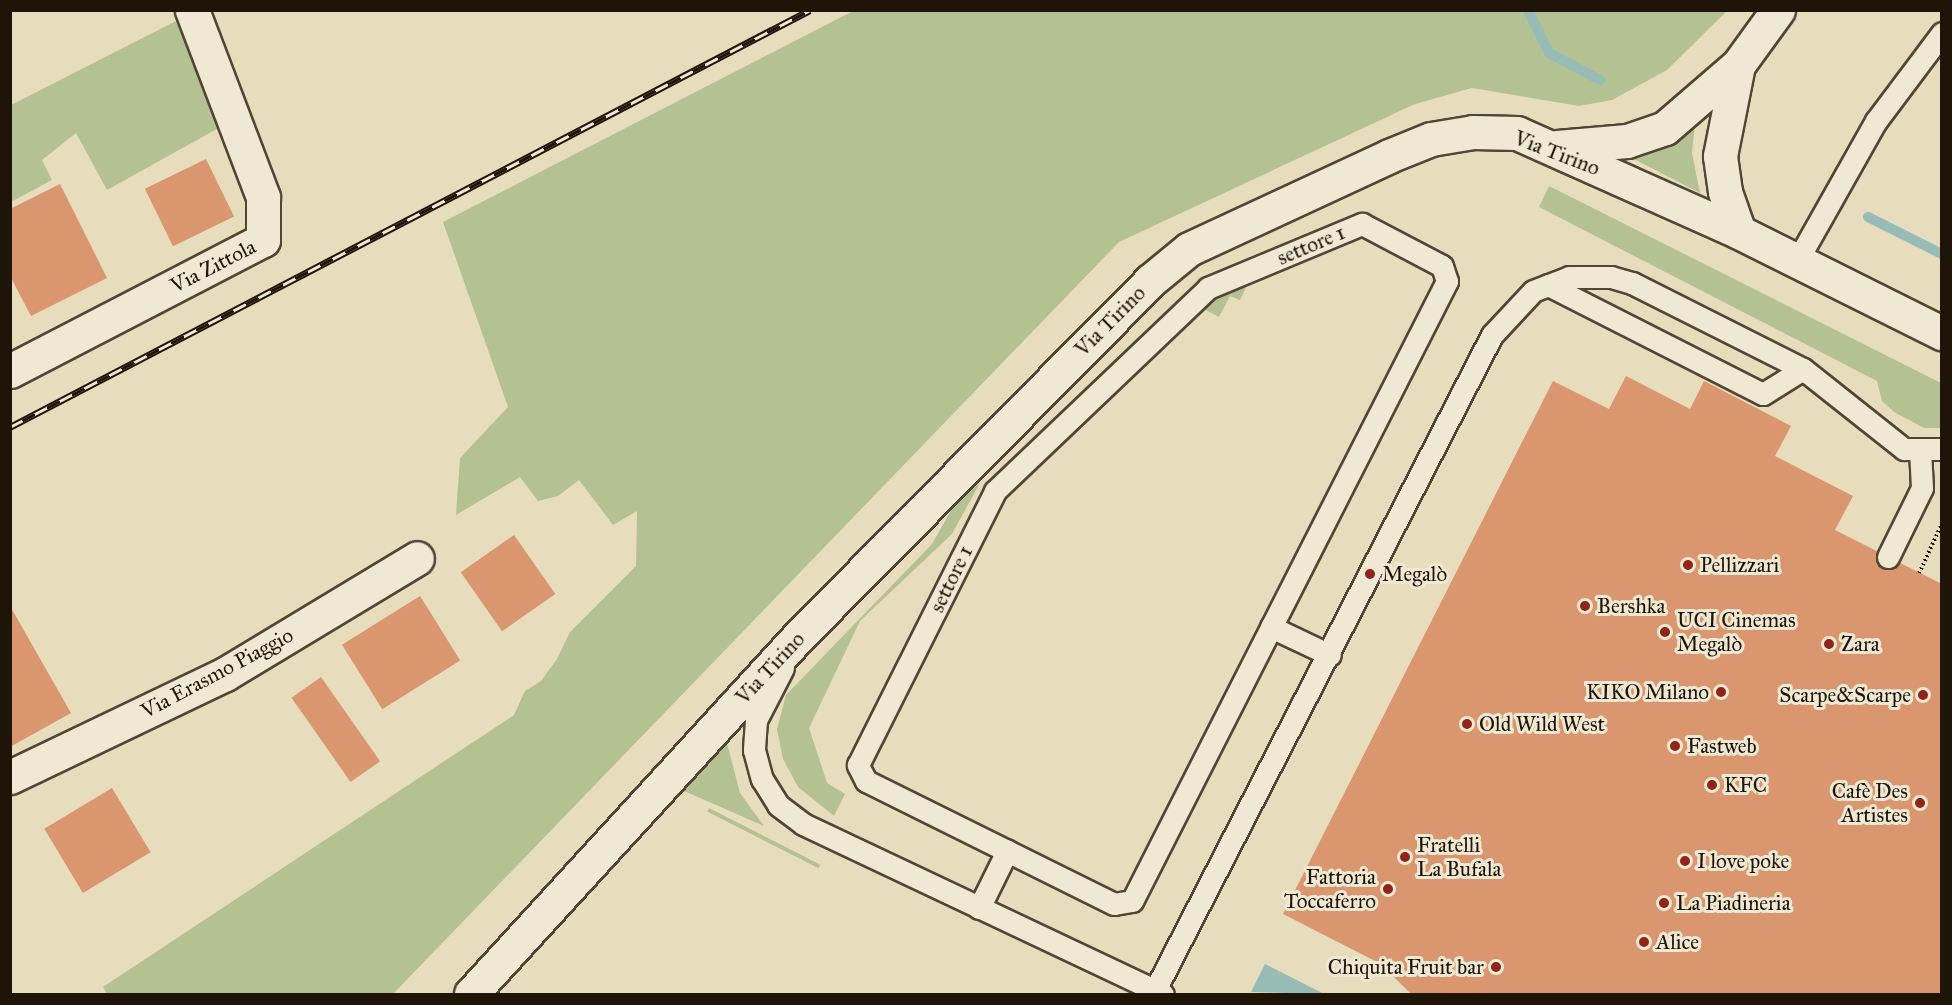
<!DOCTYPE html>
<html>
<head>
<meta charset="utf-8">
<style>
  body { margin:0 }
  #map { position:relative; width:1952px; height:1005px; overflow:hidden; background:#e7ddbd; font-family:"IM FELL Great Primer",serif }
  div>[style] { position:absolute }
  .green>* { inset:0; background:#b4c192; transform-origin:0 0 }
  .water>* { inset:0; background:#97bbb5 }
  .stream>* { height:10px; margin:-5px; padding:0 5px; transform-origin:5px; border-radius:5px; background:#97bbb5 }
  .building>* { inset:0; background:#da966e; transform-origin:0 0 }
  .path>* { height:4px; margin-top:-2px; transform-origin:0; background:repeating-linear-gradient(90deg,#1f1408 0 1.5px,transparent 0 4.5px) }
  .roads { filter:drop-shadow(2px 0 #514635) drop-shadow(-2px 0 #514635) drop-shadow(0 2px #514635) drop-shadow(0 -2px #514635) }
  .service>* { height:21px; margin:-10.5px; padding:0 10.5px; transform-origin:10.5px; border-radius:10.5px; background:#efe9d4 }
  .minor>* { height:33px; margin:-16.5px; padding:0 16.5px; transform-origin:16.5px; border-radius:16.5px; background:#efe9d4 }
  .tertiary>* { height:33px; margin:-16.5px; padding:0 16.5px; transform-origin:16.5px; border-radius:16.5px; background:#efe9d4 }
  .rail>* { height:7px; margin-top:-3.5px; transform-origin:0; background:repeating-linear-gradient(90deg,#efe9d4 0 14px,#1f1408 0 28px); box-sizing:border-box; border-block:2px solid #1f1408 }
  .dots>* { width:16px; height:16px; translate:-50% -50%; box-sizing:border-box; border:3px solid #efe9d4; border-radius:50% }
  span { translate:-50% -50%; white-space:nowrap; text-align:center; line-height:1.15; -webkit-text-stroke:6px #efe9d4; paint-order:stroke }
  .street-label { font-size:21px; color:#1f1408 }
  .poi-label { font-size:21px; color:#1f1408 }
  .left { translate:0 -50%; text-align:left }
  .right { translate:-100% -50%; text-align:right }
  .frame { position:absolute; inset:0; border:12px solid #1f1408; pointer-events:none }
</style>
</head>
<body>
<div id="map">
  <div class="green">
    <i style="clip-path:polygon(855px 10px,1727px 11px,1667px 70px,1612px 100px,1579px 106px,1472px 88px,1415px 104px,1119px 242px,393px 994px,107px 994px,103px 987px,514px 715px,525px 691px,541px 681px,557px 659px,570px 632px,636px 566px,637px 511px,613px 525px,579px 480px,558px 496px,538px 501px,520px 477px,456px 515px,460px 458px,508px 407px,443px 222px)"></i>
    <i style="clip-path:polygon(178px 20px,224px 125px,107px 190px,76px 133px,42px 160px,52px 180px,11px 202px,11px 105px)"></i>
    <i style="clip-path:polygon(1695px 122px,1692px 153px,1700px 193px,1628px 156px)"></i>
    <i style="clip-path:polygon(1549px 186px,1941px 383px,1941px 428px,1924px 428px,1894px 412px,1882px 401px,1877px 381px,1539px 207px)"></i>
    <i style="clip-path:polygon(1250px 279px,1240px 300px,1230px 296px,1219px 317px,1200px 307px)"></i>
    <i style="clip-path:polygon(980px 483px,952px 534px,860px 621px,809px 728px,827px 783px,845px 794px,834px 816px,798px 787px,783px 759px,777px 729px,786px 695px,932px 544px,956px 502px)"></i>
    <i style="clip-path:polygon(725px 736px,740px 793px,764px 826px,675px 787px)"></i>
    <i style="left:709px;top:808px;width:125px;height:4px;rotate:27deg"></i>
  </div>
  <div class="water">
    <i style="clip-path:polygon(1265px 964px,1324px 994px,1251px 992px)"></i>
  </div>
  <div class="stream">
    <i style="left:1528px;top:10px;width:48px;rotate:64deg"></i>
    <i style="left:1549px;top:53px;width:58px;rotate:27.9deg"></i>
    <i style="left:1868px;top:217px;width:83px;rotate:26.6deg"></i>
  </div>
  <div class="building">
    <i style="left:206px;top:159px;width:64px;height:68px;rotate:64deg"></i>
    <i style="clip-path:polygon(60px 184px,107px 278px,31px 316px,10px 276px,10px 209px)"></i>
    <i style="clip-path:polygon(1626px 376px,1690px 409px,1704px 381px,1791px 426px,1775px 456px,1853px 496px,1835px 530px,1942px 584px,1942px 994px,1411px 994px,1381px 964px,1283px 914px,1553px 381px,1609px 409px)"></i>
    <i style="left:514px;top:535px;width:72px;height:65px;rotate:55deg"></i>
    <i style="left:420px;top:596px;width:76px;height:92px;rotate:58deg"></i>
    <i style="clip-path:polygon(10px 606px,71px 713px,10px 747px)"></i>
    <i style="left:321px;top:677px;width:103px;height:36px;rotate:55deg"></i>
    <i style="left:112px;top:788px;width:75px;height:79px;rotate:59deg"></i>
  </div>
  <div class="path">
    <i style="left:1919px;top:573px;width:54px;rotate:-64.9deg"></i>
  </div>
  <div class="roads">
    <div class="service">
      <i style="left:1362px;top:224px;width:90px;rotate:27.7deg"></i>
      <i style="left:1442px;top:266px;width:16px;rotate:72deg"></i>
      <i style="left:1447px;top:281px;width:695px;rotate:116.93deg"></i>
      <i style="left:1132px;top:901px;width:18px;rotate:171deg"></i>
      <i style="left:1114px;top:904px;width:277px;rotate:-153.6deg"></i>
      <i style="left:866px;top:781px;width:18px;rotate:-117deg"></i>
      <i style="left:858px;top:765px;width:306px;rotate:-63.4deg"></i>
      <i style="left:995px;top:491px;width:294px;rotate:-43.6deg"></i>
      <i style="left:1208px;top:288px;width:167px;rotate:-22.6deg"></i>
      <i style="left:1797px;top:261px;width:161px;rotate:-60.6deg"></i>
      <i style="left:1876px;top:121px;width:110px;rotate:-53.1deg"></i>
      <i style="left:1548px;top:285px;width:241px;rotate:26.9deg"></i>
      <i style="left:1763px;top:394px;width:47px;rotate:-32deg"></i>
      <i style="left:1888px;top:557px;width:77px;rotate:-63.8deg"></i>
      <i style="left:1922px;top:488px;width:36px;rotate:-93deg"></i>
      <i style="left:1271px;top:627px;width:65px;rotate:25.4deg"></i>
      <i style="left:783px;top:668px;width:59px;rotate:117.4deg"></i>
      <i style="left:756px;top:720px;width:30px;rotate:94deg"></i>
      <i style="left:754px;top:750px;width:30px;rotate:75deg"></i>
      <i style="left:762px;top:779px;width:31px;rotate:58deg"></i>
      <i style="left:778px;top:805px;width:31px;rotate:37deg"></i>
      <i style="left:803px;top:824px;width:398px;rotate:25.3deg"></i>
      <i style="left:979px;top:908px;width:64px;rotate:-63.8deg"></i>
      <i style="left:1153px;top:994px;width:741px;rotate:-62.78deg"></i>
      <i style="left:1492px;top:335px;width:60px;rotate:-47deg"></i>
      <i style="left:1533px;top:291px;width:39px;rotate:-21deg"></i>
      <i style="left:1569px;top:277px;width:42px"></i>
      <i style="left:1611px;top:277px;width:22px;rotate:16deg"></i>
      <i style="left:1632px;top:283px;width:191px;rotate:26.7deg"></i>
      <i style="left:1803px;top:369px;width:129px;rotate:38.4deg"></i>
      <i style="left:1904px;top:449px;width:38px"></i>
    </div>
    <div class="minor">
      <i style="left:10px;top:371px;width:285px;rotate:-27.4deg"></i>
      <i style="left:263px;top:240px;width:43px;rotate:-90deg"></i>
      <i style="left:263px;top:197px;width:200px;rotate:-110.8deg"></i>
      <i style="left:10px;top:777px;width:238px;rotate:-25.6deg"></i>
      <i style="left:225px;top:674px;width:224px;rotate:-31.1deg"></i>
    </div>
    <div class="tertiary">
      <i style="left:1738px;top:65px;width:93px;rotate:101.2deg"></i>
      <i style="left:1720px;top:156px;width:36px;rotate:82deg"></i>
      <i style="left:1725px;top:192px;width:42px;rotate:70.7deg"></i>
      <i style="left:1557px;top:147px;width:70px;rotate:-4.9deg"></i>
      <i style="left:1627px;top:141px;width:40px;rotate:-18.9deg"></i>
      <i style="left:1665px;top:128px;width:96px;rotate:-40.8deg"></i>
      <i style="left:1738px;top:65px;width:68px;rotate:-54deg"></i>
      <i style="left:471px;top:994px;width:487px;rotate:-47.5deg"></i>
      <i style="left:800px;top:635px;width:498px;rotate:-45.3deg"></i>
      <i style="left:1150px;top:281px;width:50px;rotate:-39.4deg"></i>
      <i style="left:1189px;top:249px;width:221px;rotate:-24.9deg"></i>
      <i style="left:1389px;top:156px;width:45px;rotate:-22deg"></i>
      <i style="left:1431px;top:139px;width:43px;rotate:-9.5deg"></i>
      <i style="left:1473px;top:132px;width:44px;rotate:1.3deg"></i>
      <i style="left:1517px;top:133px;width:243px;rotate:24deg"></i>
      <i style="left:1739px;top:232px;width:227px;rotate:26.5deg"></i>
    </div>
  </div>
  <div class="rail">
    <i style="left:10px;top:427px;width:902px;rotate:-27.53deg"></i>
  </div>
  <div class="dots">
    <i style="left:1688px;top:565px;background:#8f2418"></i>
    <i style="left:1370px;top:574px;background:#8f2418"></i>
    <i style="left:1585px;top:606px;background:#8f2418"></i>
    <i style="left:1665px;top:632px;background:#8f2418"></i>
    <i style="left:1829px;top:644px;background:#8f2418"></i>
    <i style="left:1721px;top:692px;background:#8f2418"></i>
    <i style="left:1923px;top:695px;background:#8f2418"></i>
    <i style="left:1467px;top:724px;background:#8f2418"></i>
    <i style="left:1675px;top:746px;background:#8f2418"></i>
    <i style="left:1712px;top:785px;background:#8f2418"></i>
    <i style="left:1920px;top:803px;background:#8f2418"></i>
    <i style="left:1405px;top:857px;background:#8f2418"></i>
    <i style="left:1685px;top:861px;background:#8f2418"></i>
    <i style="left:1388px;top:889px;background:#8f2418"></i>
    <i style="left:1664px;top:903px;background:#8f2418"></i>
    <i style="left:1644px;top:942px;background:#8f2418"></i>
    <i style="left:1496px;top:967px;background:#8f2418"></i>
  </div>
  <div class="street-label">
    <span style="left:1557px;top:153px;rotate:21deg">Via Tirino</span>
    <span style="left:1311px;top:245px;rotate:-23deg">settore 1</span>
    <span style="left:213px;top:266px;rotate:-27deg">Via Zittola</span>
    <span style="left:1110px;top:321px;rotate:-45deg">Via Tirino</span>
    <span style="left:951px;top:579px;rotate:-64deg">settore 1</span>
    <span style="left:770px;top:668px;rotate:-47deg">Via Tirino</span>
    <span style="left:217px;top:673px;rotate:-28deg">Via Erasmo Piaggio</span>
  </div>
  <div class="poi-label">
    <span class="left" style="left:1700px;top:565px">Pellizzari</span>
    <span class="left" style="left:1382px;top:574px">Megalò</span>
    <span class="left" style="left:1597px;top:606px">Bershka</span>
    <span class="left" style="left:1677px;top:632px">UCI Cinemas<br>Megalò</span>
    <span class="left" style="left:1841px;top:644px">Zara</span>
    <span class="right" style="left:1709px;top:692px">KIKO Milano</span>
    <span class="right" style="left:1911px;top:695px">Scarpe&amp;Scarpe</span>
    <span class="left" style="left:1479px;top:724px">Old Wild West</span>
    <span class="left" style="left:1687px;top:746px">Fastweb</span>
    <span class="left" style="left:1724px;top:785px">KFC</span>
    <span class="right" style="left:1908px;top:803px">Cafè Des<br>Artistes</span>
    <span class="left" style="left:1417px;top:857px">Fratelli<br>La Bufala</span>
    <span class="left" style="left:1697px;top:861px">I love poke</span>
    <span class="right" style="left:1376px;top:889px">Fattoria<br>Toccaferro</span>
    <span class="left" style="left:1676px;top:903px">La Piadineria</span>
    <span class="left" style="left:1656px;top:942px">Alice</span>
    <span class="right" style="left:1484px;top:967px">Chiquita Fruit bar</span>
  </div>
  <div class="frame"></div>
</div>
</body>
</html>
